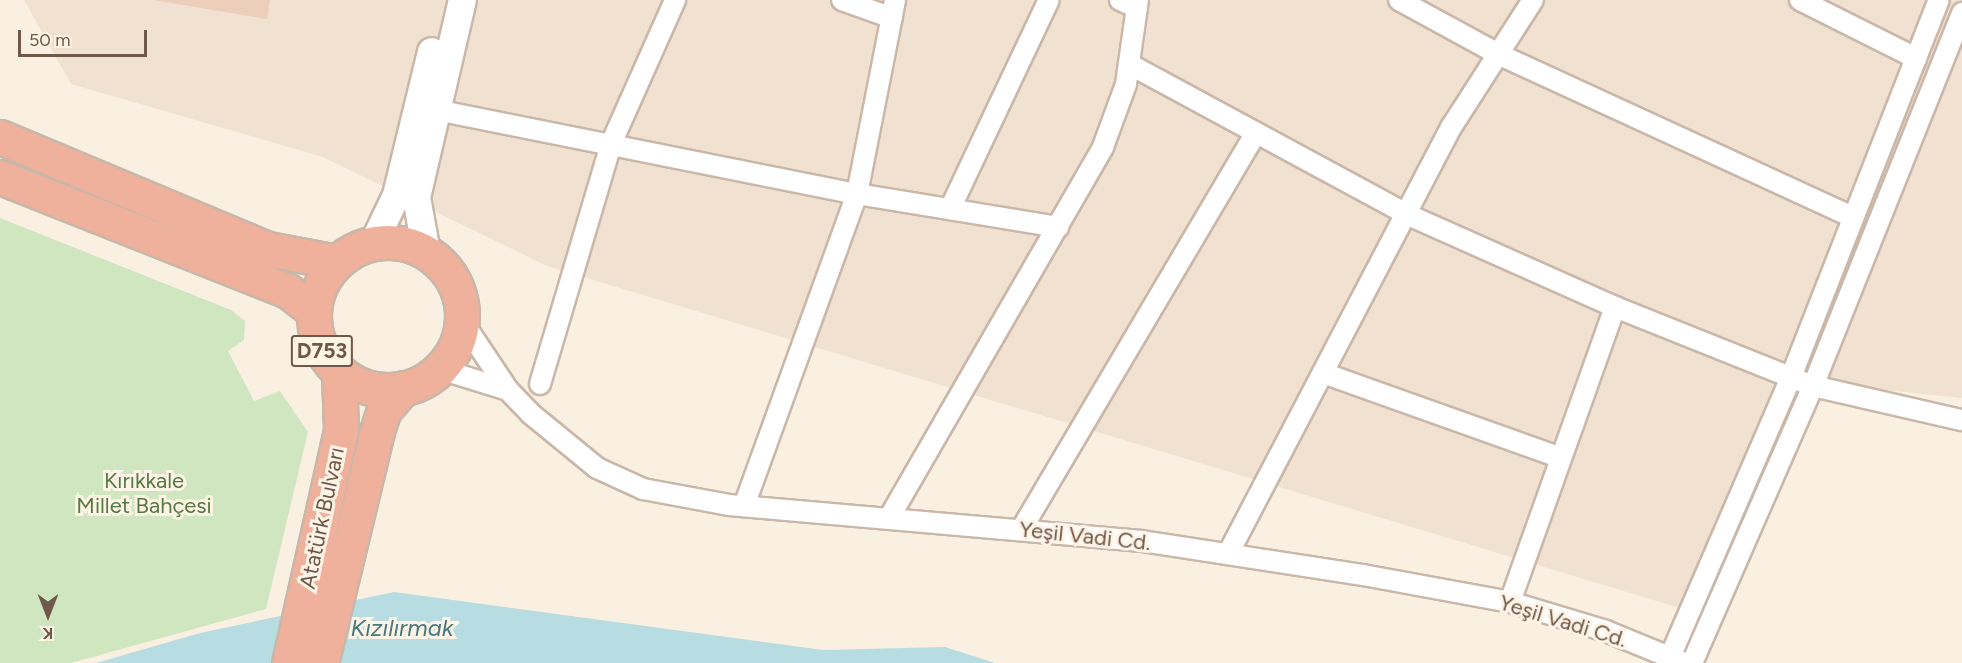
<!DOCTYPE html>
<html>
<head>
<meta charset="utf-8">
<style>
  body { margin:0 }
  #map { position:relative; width:1962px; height:663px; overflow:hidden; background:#faf0e1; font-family:Figtree,sans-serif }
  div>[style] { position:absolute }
  .residential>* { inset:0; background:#f1e1d0 }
  .green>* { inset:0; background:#d0e6c1 }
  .water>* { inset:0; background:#b7dce1 }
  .building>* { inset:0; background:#edcebb }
  .roads { filter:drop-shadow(2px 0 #c9b7a9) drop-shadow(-2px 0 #c9b7a9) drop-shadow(0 2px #c9b7a9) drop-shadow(0 -2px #c9b7a9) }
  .street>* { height:20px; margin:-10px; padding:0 10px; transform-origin:10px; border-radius:10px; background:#fff }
  .secondary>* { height:27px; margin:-13.5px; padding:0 13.5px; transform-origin:13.5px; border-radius:13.5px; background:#fff }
  .highway>* { height:33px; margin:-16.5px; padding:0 16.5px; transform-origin:16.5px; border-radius:16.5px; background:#f0b19c }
  .highway>.ring { margin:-16.5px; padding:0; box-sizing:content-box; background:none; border:33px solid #f0b19c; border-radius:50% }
  span { translate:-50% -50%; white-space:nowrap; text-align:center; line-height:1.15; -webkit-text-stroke:6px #fdf4e6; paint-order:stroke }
  .shield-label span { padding:2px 4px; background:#fdf4e6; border:2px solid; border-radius:4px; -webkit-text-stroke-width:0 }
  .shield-label { font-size:21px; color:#6f574a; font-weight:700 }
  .park-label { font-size:22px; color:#557a46 }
  .street-label { font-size:22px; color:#6f574a }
  .water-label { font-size:24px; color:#467880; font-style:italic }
  .north { position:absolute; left:18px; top:585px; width:60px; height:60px; -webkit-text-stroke:4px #fdf4e6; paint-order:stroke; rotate:180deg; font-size:16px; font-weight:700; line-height:24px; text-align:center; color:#6f574a }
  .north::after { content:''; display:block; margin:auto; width:21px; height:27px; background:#6f574a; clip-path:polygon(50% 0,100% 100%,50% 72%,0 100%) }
  .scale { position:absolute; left:18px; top:30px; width:129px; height:27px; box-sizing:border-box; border:3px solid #6f574a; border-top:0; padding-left:8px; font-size:18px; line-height:21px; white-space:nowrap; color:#6f574a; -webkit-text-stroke:4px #fdf4e6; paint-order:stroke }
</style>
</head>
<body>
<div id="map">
  <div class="residential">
    <i style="clip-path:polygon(24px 0,1962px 0,1962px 398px,1814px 383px,1700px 614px,547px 266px,323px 157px,71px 84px)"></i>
  </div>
  <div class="green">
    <i style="clip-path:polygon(0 218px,231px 310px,245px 321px,244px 340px,228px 351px,254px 401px,280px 391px,308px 432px,266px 609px,71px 663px,0 663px)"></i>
  </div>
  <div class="water">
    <i style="clip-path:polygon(394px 592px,823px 650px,945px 647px,995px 663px,96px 663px,200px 633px)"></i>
  </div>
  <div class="building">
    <i style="clip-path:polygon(154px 0,270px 0,267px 19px)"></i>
  </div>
  <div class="roads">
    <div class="street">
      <i style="left:842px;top:0;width:53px;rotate:19.8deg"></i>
      <i style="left:1120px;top:0;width:19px;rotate:25deg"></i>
      <i style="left:1399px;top:0;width:113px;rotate:28.6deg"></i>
      <i style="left:1498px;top:54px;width:390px;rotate:24.7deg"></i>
      <i style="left:1800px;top:0;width:130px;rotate:26.6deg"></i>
      <i style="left:1129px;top:64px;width:315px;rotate:28.4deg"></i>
      <i style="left:1406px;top:214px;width:229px;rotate:24deg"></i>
      <i style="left:1615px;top:307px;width:213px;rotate:21.8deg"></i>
      <i style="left:1813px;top:386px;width:153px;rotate:12.9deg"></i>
      <i style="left:436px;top:110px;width:429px;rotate:11.3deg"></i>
      <i style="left:857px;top:194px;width:204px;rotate:9.3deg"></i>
      <i style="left:950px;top:209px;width:231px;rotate:-64.7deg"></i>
      <i style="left:462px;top:321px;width:83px;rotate:56.3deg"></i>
      <i style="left:508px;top:390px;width:33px;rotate:46deg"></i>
      <i style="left:531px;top:414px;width:85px;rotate:39.3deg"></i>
      <i style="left:597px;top:468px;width:51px;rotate:24.5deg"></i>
      <i style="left:643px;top:489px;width:87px;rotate:10.5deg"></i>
      <i style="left:729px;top:505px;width:414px;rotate:5deg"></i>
      <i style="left:1141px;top:541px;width:225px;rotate:8.7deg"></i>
      <i style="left:1363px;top:575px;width:149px;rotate:10.4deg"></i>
      <i style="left:1510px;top:602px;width:100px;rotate:16.8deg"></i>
      <i style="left:1606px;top:631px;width:84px;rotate:22.3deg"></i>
      <i style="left:440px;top:369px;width:71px;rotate:17.2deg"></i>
      <i style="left:1323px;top:373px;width:251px;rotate:19.6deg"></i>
      <i style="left:540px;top:384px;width:250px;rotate:-73.5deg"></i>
      <i style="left:611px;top:144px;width:158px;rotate:-66deg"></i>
      <i style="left:744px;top:506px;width:332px;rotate:-70.1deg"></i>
      <i style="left:857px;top:194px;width:198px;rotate:-78.9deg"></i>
      <i style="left:889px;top:518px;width:428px;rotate:-60deg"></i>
      <i style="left:1103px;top:147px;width:67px;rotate:-69.9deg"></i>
      <i style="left:1126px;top:84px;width:85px;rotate:-81.9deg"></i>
      <i style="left:1021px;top:530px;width:461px;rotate:-59.4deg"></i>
      <i style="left:1228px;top:554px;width:483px;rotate:-62.4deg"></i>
      <i style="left:1452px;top:126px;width:150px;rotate:-57.3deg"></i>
      <i style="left:1510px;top:602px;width:313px;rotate:-70.4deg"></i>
      <i style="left:1670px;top:657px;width:305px;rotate:-66.6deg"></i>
      <i style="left:1791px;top:377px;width:405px;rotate:-68.6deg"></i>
      <i style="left:1692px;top:663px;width:302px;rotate:-66.4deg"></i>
      <i style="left:1813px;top:386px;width:402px;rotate:-68.2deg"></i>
    </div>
    <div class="secondary">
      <i style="left:373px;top:243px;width:53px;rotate:-64.4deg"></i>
      <i style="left:396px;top:195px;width:148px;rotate:-76.3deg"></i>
      <i style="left:426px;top:252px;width:56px;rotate:-100.3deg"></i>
      <i style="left:416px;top:197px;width:202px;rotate:-76.9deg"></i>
    </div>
    <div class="highway">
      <i style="left:0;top:137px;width:290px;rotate:22.7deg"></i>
      <i style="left:268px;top:249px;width:70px;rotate:10.7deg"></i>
      <i style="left:0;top:177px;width:310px;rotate:21.6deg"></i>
      <i style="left:288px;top:291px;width:33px;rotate:38deg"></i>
      <i class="ring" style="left:314px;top:242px;width:115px;height:115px"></i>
      <i style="left:289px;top:663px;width:239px;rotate:-77.4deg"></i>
      <i style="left:341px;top:430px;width:58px;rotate:-92deg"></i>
      <i style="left:321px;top:663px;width:239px;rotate:-76.4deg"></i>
      <i style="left:377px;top:431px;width:22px;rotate:-72deg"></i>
      <i style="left:384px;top:410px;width:29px;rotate:-49deg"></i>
    </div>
  </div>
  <div class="shield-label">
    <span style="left:322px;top:351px">D753</span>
  </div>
  <div class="park-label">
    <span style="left:144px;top:493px">Kırıkkale<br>Millet Bahçesi</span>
  </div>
  <div class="street-label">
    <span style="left:322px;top:518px;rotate:-78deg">Atatürk Bulvarı</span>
    <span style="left:1085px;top:536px;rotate:6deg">Yeşil Vadi Cd.</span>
    <span style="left:1563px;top:621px;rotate:17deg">Yeşil Vadi Cd.</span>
  </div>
  <div class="water-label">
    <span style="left:402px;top:628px">Kızılırmak</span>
  </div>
  <div class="north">K</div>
  <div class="scale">50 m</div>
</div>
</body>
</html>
